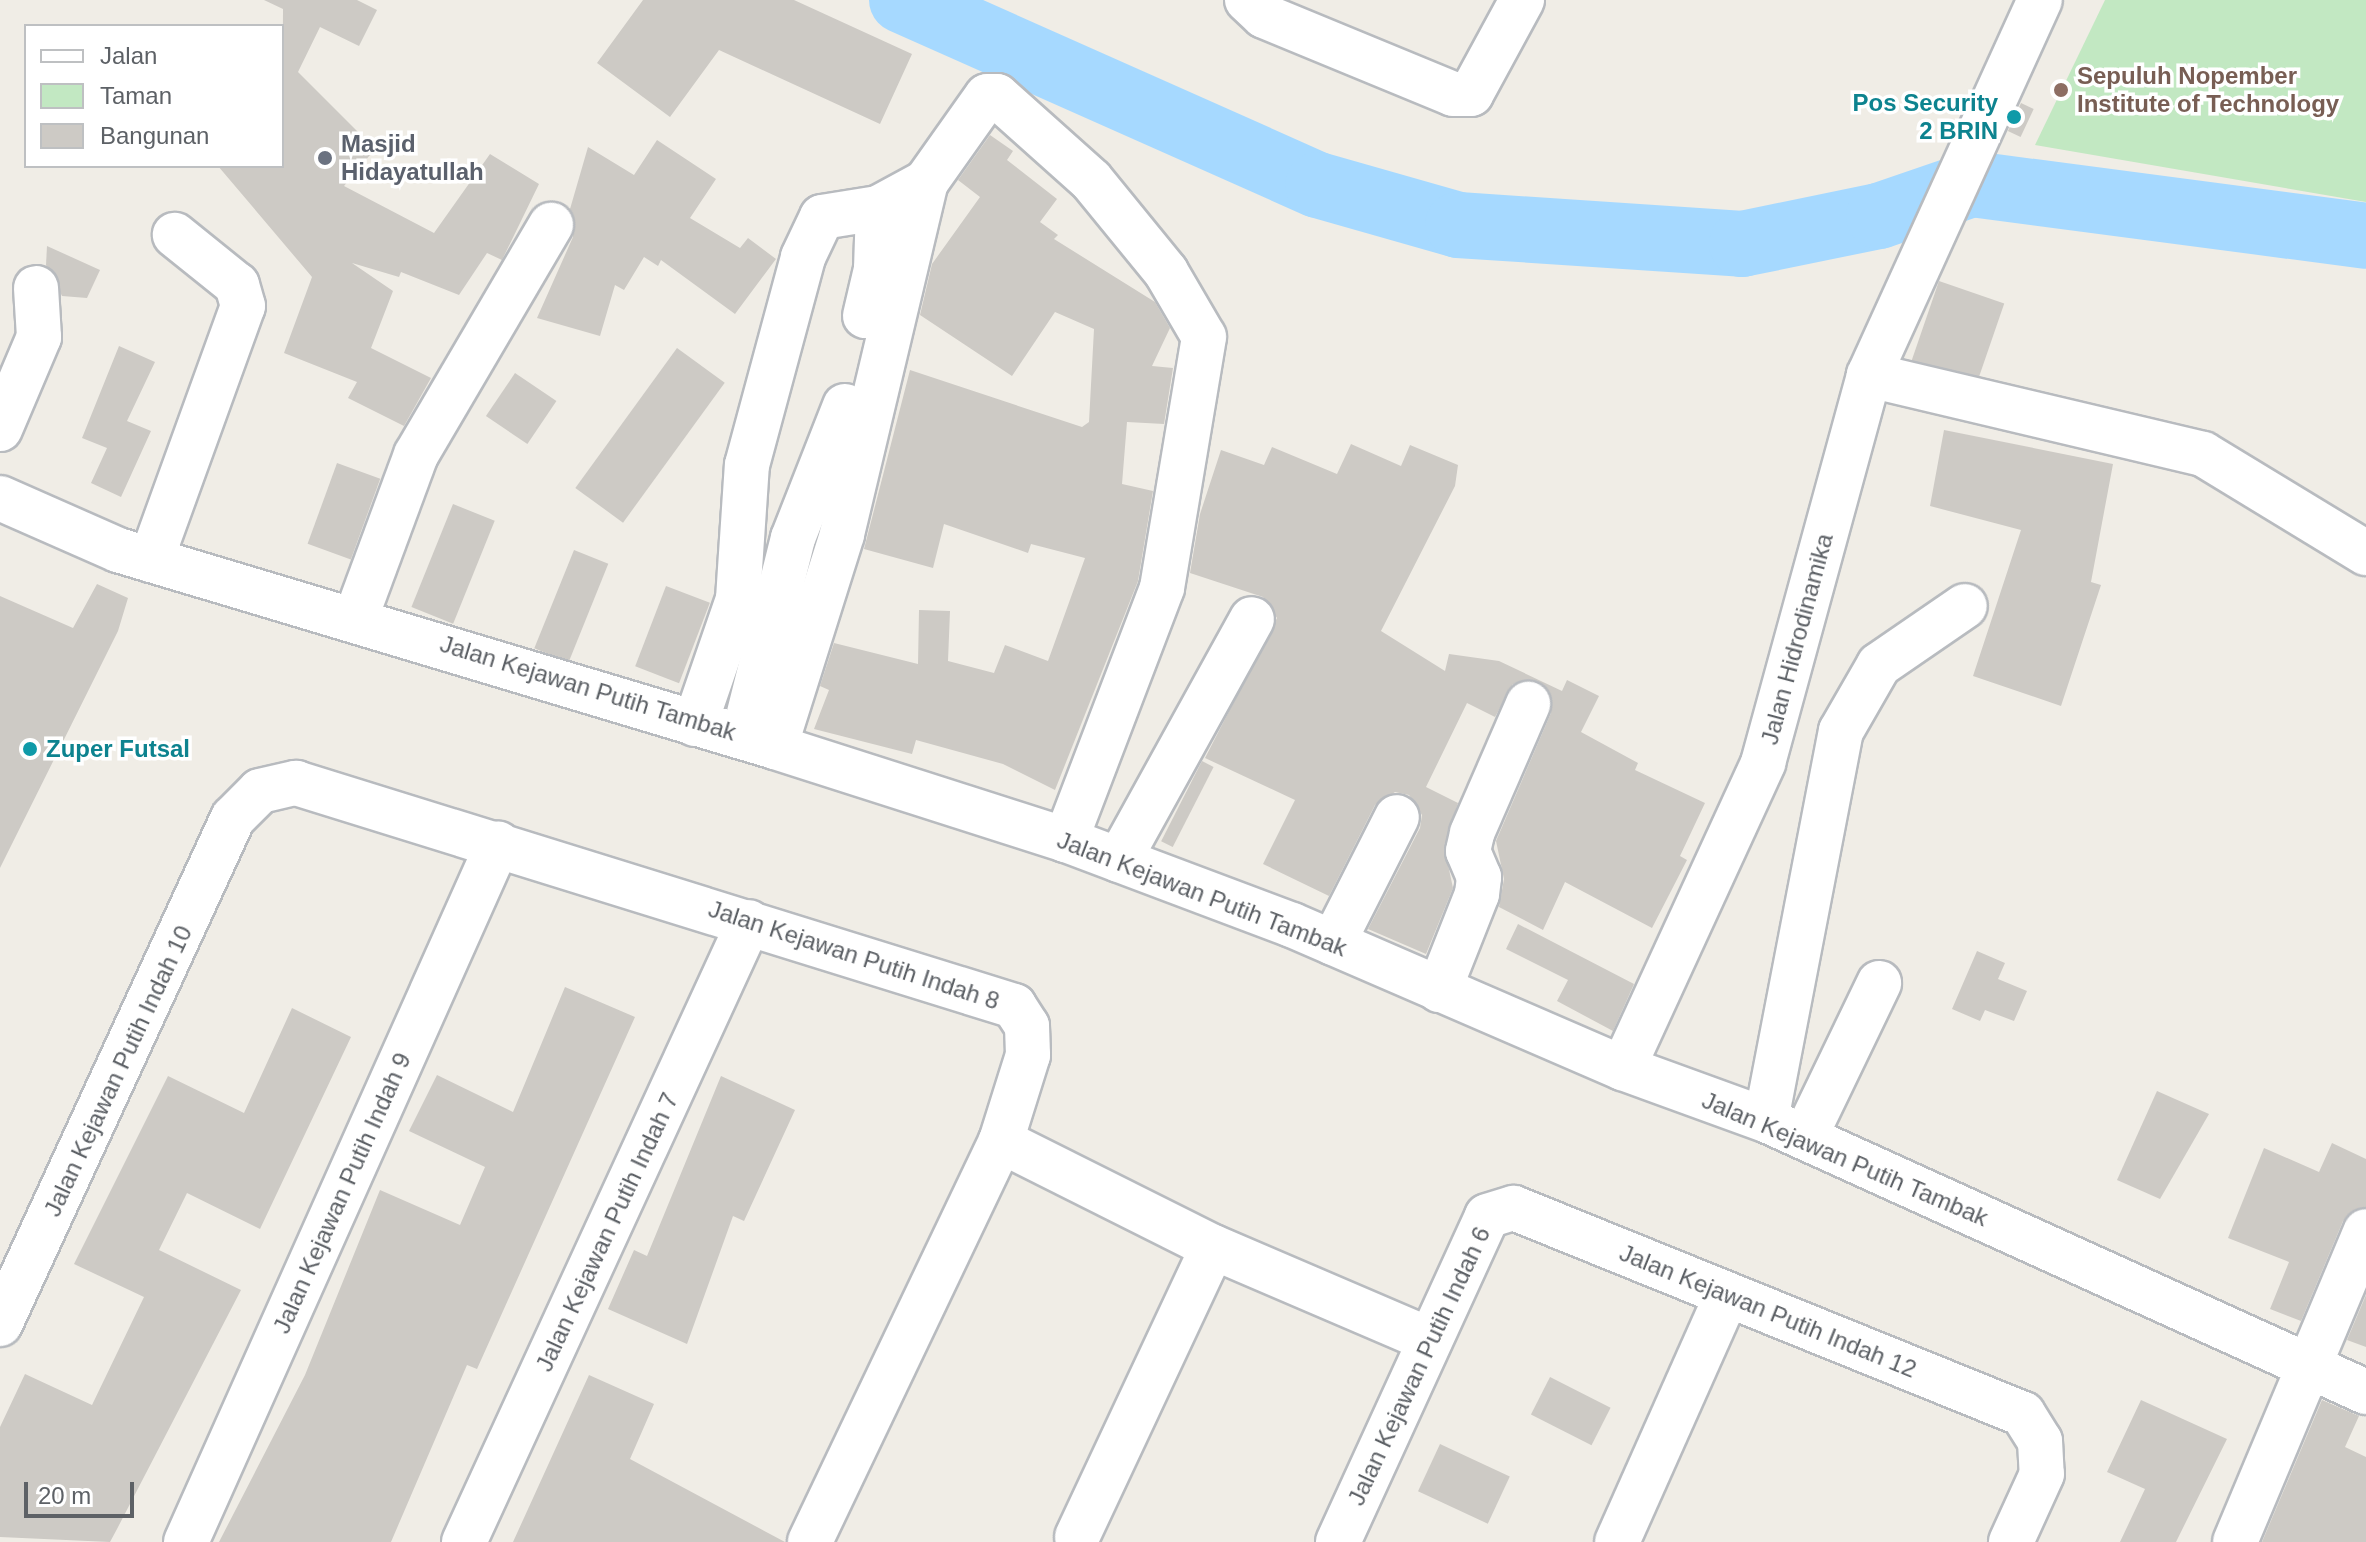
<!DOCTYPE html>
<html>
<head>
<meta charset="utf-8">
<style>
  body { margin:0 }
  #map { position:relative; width:2366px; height:1542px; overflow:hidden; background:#f0ede6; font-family:Arial,sans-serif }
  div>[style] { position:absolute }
  .green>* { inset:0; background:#c2e8c2 }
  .river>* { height:66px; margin:-33px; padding:0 33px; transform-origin:33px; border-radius:33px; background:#a6d9ff }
  .building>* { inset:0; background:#cdcac5; transform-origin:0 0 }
  .roads { filter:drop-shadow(2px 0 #b8bbbf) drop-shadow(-2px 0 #b8bbbf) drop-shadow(0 2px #b8bbbf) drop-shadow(0 -2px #b8bbbf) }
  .minor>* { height:44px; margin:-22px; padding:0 22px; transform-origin:22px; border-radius:22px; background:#fff }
  .dots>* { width:22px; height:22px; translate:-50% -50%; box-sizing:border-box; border:4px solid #fff; border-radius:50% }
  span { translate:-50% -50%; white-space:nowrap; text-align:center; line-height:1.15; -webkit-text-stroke:7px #fff; paint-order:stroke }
  .education-label { font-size:24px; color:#785e54; font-weight:700 }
  .left { translate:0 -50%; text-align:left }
  .culture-label { font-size:24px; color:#0d838f; font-weight:700 }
  .right { translate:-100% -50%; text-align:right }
  .worship-label { font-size:24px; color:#5b616d; font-weight:700 }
  .street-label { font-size:24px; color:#5d6166 }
  .legend { position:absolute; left:24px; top:24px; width:260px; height:144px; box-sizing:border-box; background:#fff; border:2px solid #bec0c2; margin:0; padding:10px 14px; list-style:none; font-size:24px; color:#5d6166 }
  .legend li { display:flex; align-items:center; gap:16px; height:40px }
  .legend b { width:40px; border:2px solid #bec0c2 }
  .scale { position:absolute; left:24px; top:1482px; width:110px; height:36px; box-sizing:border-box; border:4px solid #5d6166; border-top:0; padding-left:10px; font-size:24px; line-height:28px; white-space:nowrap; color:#5d6166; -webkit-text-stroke:6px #fff; paint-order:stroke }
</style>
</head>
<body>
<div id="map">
  <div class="green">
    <i style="clip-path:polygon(2105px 0,2366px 0,2366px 202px,2035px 145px)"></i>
  </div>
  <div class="river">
    <i style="left:902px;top:0;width:455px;rotate:24deg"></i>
    <i style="left:1318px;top:185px;width:146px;rotate:15.9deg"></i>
    <i style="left:1458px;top:225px;width:285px;rotate:3.8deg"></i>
    <i style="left:1742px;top:244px;width:140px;rotate:-11.6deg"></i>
    <i style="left:1879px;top:216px;width:98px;rotate:-19deg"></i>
    <i style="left:1972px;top:184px;width:397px;rotate:7.5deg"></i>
  </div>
  <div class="building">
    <i style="clip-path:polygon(264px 0,357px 0,377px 10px,359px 46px,320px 27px,298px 72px,375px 149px,344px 186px,434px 233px,490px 154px,539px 184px,502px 260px,487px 253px,459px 295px,401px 272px,399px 277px,352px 263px,393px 291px,371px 348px,431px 378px,404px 426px,348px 398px,357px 382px,284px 353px,312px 277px,218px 166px,282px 166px,283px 9px)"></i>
    <i style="clip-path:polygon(643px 0,794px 0,912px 54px,880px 124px,719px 50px,670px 117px,597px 63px)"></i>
    <i style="left:2021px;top:103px;width:14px;height:31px;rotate:25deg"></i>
    <i style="clip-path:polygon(990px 135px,1013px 151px,1007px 160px,1057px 199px,1040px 222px,1058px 235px,1054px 239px,1155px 302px,1170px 328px,1152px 366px,1173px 368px,1164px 424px,1127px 422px,1122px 484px,1153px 491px,1138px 581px,1055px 790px,1003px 764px,916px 740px,912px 754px,814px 729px,829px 690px,820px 686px,834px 643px,918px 664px,919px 610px,950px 611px,948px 661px,994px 673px,1005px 645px,1048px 661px,1085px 558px,1031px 544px,1028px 553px,944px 524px,933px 568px,864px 549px,910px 370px,1082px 427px,1089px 422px,1094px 329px,1055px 312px,1012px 376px,920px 315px,932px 264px,980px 197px,958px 180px)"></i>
    <i style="clip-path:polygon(657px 140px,716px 179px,690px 218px,740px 248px,748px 238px,776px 259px,735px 314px,661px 260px,658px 266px,644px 257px,624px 290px,615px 285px,600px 336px,537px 318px,573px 237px,570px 209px,588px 147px,634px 175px)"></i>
    <i style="clip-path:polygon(47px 246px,100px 270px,87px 298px,62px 296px,46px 265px)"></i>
    <i style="left:1939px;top:281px;width:69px;height:84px;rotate:19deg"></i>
    <i style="clip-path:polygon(119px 346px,155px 362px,127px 421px,151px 431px,121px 497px,91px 483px,107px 448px,82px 438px)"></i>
    <i style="left:677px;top:348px;width:59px;height:173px;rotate:36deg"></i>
    <i style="left:515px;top:373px;width:50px;height:52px;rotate:34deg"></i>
    <i style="clip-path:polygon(1944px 430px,2113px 464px,2091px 582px,2101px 585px,2061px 706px,1973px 676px,2021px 530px,1930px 506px)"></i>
    <i style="clip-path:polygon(1351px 444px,1401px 466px,1410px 445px,1458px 465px,1455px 486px,1381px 631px,1445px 671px,1449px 654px,1499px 661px,1562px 691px,1567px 680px,1599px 696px,1581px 732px,1638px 763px,1635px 770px,1705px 803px,1680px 856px,1687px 860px,1652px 928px,1565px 882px,1543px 930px,1499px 907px,1504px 879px,1496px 841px,1551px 713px,1548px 690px,1537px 681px,1513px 684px,1495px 717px,1467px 703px,1426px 787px,1458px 803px,1444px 846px,1453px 888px,1426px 954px,1368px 929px,1420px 828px,1422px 815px,1409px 795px,1395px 792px,1375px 805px,1329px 896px,1263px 864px,1295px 800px,1205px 758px,1277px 618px,1263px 597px,1190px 573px,1200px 514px,1221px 450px,1264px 465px,1272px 447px,1337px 474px)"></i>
    <i style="left:337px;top:463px;width:46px;height:86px;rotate:20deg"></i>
    <i style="left:453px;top:504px;width:45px;height:111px;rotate:22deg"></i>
    <i style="left:574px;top:550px;width:37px;height:106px;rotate:22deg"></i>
    <i style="clip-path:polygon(97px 584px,128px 598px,118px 631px,0 868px,0 596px,73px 628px)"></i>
    <i style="left:666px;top:586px;width:47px;height:86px;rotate:21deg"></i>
    <i style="left:1202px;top:761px;width:13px;height:90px;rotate:27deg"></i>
    <i style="clip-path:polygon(1518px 924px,1634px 984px,1613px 1031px,1557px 1001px,1568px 980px,1506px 949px)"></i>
    <i style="clip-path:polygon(1977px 951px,2005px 963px,1998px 979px,2027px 991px,2014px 1021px,1985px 1010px,1980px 1021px,1952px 1009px)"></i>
    <i style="clip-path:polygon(565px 987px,635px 1017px,477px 1369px,467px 1365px,391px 1542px,219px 1542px,305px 1375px,380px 1190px,460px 1225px,485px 1167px,409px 1131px,437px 1075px,513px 1112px)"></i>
    <i style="clip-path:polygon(292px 1008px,351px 1037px,260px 1229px,187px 1193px,159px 1250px,241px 1290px,117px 1529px,110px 1542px,0 1537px,0 1427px,25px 1374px,92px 1405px,144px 1297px,74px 1264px,168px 1076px,244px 1113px)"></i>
    <i style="clip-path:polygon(721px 1076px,795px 1110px,744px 1221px,733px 1216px,687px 1344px,608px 1309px,634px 1250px,647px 1256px)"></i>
    <i style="clip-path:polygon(2157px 1091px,2209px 1114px,2160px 1199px,2117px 1180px)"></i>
    <i style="clip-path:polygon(2332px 1143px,2366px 1159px,2366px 1207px,2343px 1221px,2301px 1321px,2270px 1309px,2289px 1262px,2228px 1238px,2264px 1148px,2319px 1172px)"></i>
    <i style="clip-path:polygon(2366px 1295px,2366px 1347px,2347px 1340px)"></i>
    <i style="clip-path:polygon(589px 1375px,654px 1404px,630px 1459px,785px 1542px,513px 1542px)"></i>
    <i style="left:1550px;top:1377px;width:68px;height:42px;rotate:27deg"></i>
    <i style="clip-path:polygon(2141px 1400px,2227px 1439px,2176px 1542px,2120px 1542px,2145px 1489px,2107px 1472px)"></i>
    <i style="clip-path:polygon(2322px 1400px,2359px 1416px,2345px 1447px,2366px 1457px,2366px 1542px,2262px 1542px)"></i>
    <i style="left:1440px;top:1444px;width:77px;height:52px;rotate:25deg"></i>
  </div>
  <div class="roads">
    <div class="minor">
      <i style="left:1247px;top:0;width:23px;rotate:43deg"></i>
      <i style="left:1264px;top:16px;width:204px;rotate:22.4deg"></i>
      <i style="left:1453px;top:94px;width:18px"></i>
      <i style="left:1471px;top:94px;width:107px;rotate:-61.5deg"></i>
      <i style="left:865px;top:316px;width:48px;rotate:-76.8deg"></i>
      <i style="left:876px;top:269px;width:61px;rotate:-88.1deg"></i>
      <i style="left:1869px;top:375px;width:343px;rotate:13.3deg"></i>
      <i style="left:2203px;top:454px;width:191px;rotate:31.3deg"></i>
      <i style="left:0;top:429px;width:100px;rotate:-67deg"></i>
      <i style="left:39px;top:337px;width:49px;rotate:-93.5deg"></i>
      <i style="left:0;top:498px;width:129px;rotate:23.8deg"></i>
      <i style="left:118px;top:550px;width:686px;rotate:16.69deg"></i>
      <i style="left:775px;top:747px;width:305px;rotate:17.7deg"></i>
      <i style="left:1066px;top:840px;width:241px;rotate:20.6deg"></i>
      <i style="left:1292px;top:925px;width:361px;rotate:23.4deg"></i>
      <i style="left:1623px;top:1068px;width:152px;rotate:20deg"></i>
      <i style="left:1766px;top:1120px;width:659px;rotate:24.39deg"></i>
      <i style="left:151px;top:560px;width:270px;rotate:-70.1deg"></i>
      <i style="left:243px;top:306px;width:22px;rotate:-106deg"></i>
      <i style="left:237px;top:285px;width:80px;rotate:-141.1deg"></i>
      <i style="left:356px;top:617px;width:173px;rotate:-69.7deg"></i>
      <i style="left:416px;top:455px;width:267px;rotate:-59.6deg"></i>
      <i style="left:695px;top:724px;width:132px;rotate:-71deg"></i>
      <i style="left:738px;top:599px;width:134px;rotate:-86.2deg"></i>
      <i style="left:747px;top:465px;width:215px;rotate:-74.9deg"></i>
      <i style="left:803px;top:257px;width:44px;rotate:-64.6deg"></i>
      <i style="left:822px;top:217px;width:57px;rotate:-9.1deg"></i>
      <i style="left:878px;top:208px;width:55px;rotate:-28.4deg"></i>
      <i style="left:926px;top:182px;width:105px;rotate:-54.7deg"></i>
      <i style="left:987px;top:96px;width:10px"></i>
      <i style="left:997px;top:96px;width:126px;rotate:41.8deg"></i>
      <i style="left:1091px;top:180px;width:119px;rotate:50.8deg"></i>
      <i style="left:1166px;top:272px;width:75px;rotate:59.7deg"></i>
      <i style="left:1204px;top:337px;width:254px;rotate:99.5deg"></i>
      <i style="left:1162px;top:588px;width:270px;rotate:110.9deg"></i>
      <i style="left:743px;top:737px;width:205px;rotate:-75.9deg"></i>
      <i style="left:793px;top:538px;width:142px;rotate:-68.5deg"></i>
      <i style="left:775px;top:747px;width:223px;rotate:-72.5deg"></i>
      <i style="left:842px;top:534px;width:362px;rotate:-76.6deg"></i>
      <i style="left:1119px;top:860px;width:275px;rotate:-61.1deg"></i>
      <i style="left:1333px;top:943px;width:141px;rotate:-63.1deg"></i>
      <i style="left:1439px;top:990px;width:103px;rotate:-68.4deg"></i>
      <i style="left:1477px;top:894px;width:17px;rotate:-83deg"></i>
      <i style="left:1479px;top:877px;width:28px;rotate:-113deg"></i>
      <i style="left:1468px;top:851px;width:18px;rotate:-77deg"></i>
      <i style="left:1472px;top:833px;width:141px;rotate:-66.5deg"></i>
      <i style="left:1623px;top:1068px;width:336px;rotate:-65.3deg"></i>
      <i style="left:1763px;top:763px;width:402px;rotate:-74.7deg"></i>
      <i style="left:1869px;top:375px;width:412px;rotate:-65.5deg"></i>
      <i style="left:1766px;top:1120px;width:396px;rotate:-79.1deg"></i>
      <i style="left:1841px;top:731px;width:76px;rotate:-60.1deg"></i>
      <i style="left:1879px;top:665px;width:104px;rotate:-34.5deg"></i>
      <i style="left:1805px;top:1137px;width:171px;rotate:-64.3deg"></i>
      <i style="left:1001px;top:1141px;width:237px;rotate:26.6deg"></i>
      <i style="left:1213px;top:1247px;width:236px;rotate:23.2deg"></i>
      <i style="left:0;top:1324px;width:557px;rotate:-65.28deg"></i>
      <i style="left:233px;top:818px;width:38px;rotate:-45deg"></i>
      <i style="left:260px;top:791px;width:37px;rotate:-13deg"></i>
      <i style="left:296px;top:783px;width:752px;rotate:17.25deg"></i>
      <i style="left:1014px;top:1006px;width:24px;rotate:57deg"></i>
      <i style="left:1027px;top:1026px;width:29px;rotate:88deg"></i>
      <i style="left:1028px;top:1055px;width:90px;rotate:107.4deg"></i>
      <i style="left:1001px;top:1141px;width:444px;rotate:115.5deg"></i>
      <i style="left:1077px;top:1537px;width:320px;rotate:-64.9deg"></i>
      <i style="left:186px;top:1542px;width:765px;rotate:-65.92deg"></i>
      <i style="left:464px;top:1542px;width:682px;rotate:-65.31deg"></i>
      <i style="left:1338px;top:1542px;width:358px;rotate:-65.4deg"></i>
      <i style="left:1487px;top:1216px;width:28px;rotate:-17deg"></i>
      <i style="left:1514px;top:1208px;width:549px;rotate:22.03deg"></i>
      <i style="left:2023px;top:1414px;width:32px;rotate:58deg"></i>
      <i style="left:2040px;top:1441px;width:33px;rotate:87deg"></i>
      <i style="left:2042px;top:1474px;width:75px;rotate:114.5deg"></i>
      <i style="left:1617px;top:1542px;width:270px;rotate:-66deg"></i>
      <i style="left:2235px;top:1542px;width:337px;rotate:-67.2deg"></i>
    </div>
  </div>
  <div class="dots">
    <i style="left:2061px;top:90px;background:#8d6e63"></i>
    <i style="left:2014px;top:117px;background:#0f9aa8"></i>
    <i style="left:325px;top:158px;background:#6b7280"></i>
    <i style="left:30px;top:749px;background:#0f9aa8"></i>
  </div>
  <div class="education-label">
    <span class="left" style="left:2077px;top:90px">Sepuluh Nopember<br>Institute of Technology</span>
  </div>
  <div class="culture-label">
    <span class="right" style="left:1998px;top:117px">Pos Security<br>2 BRIN</span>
    <span class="left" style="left:46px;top:749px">Zuper Futsal</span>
  </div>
  <div class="worship-label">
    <span class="left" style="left:341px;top:158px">Masjid<br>Hidayatullah</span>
  </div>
  <div class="street-label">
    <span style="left:1797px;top:639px;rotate:-75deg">Jalan Hidrodinamika</span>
    <span style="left:588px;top:688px;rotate:17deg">Jalan Kejawan Putih Tambak</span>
    <span style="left:1202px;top:894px;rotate:21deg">Jalan Kejawan Putih Tambak</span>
    <span style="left:854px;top:955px;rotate:18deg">Jalan Kejawan Putih Indah 8</span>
    <span style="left:118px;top:1071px;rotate:-65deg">Jalan Kejawan Putih Indah 10</span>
    <span style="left:1845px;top:1159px;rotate:23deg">Jalan Kejawan Putih Tambak</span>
    <span style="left:342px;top:1193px;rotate:-66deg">Jalan Kejawan Putih Indah 9</span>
    <span style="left:607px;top:1232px;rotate:-65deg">Jalan Kejawan Putih Indah 7</span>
    <span style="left:1768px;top:1311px;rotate:22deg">Jalan Kejawan Putih Indah 12</span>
    <span style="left:1419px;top:1366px;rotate:-65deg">Jalan Kejawan Putih Indah 6</span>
  </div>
  <ul class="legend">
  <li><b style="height:10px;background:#fff"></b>Jalan</li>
  <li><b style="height:22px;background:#c2e8c2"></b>Taman</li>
  <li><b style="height:22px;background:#cdcac5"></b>Bangunan</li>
  </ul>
  <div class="scale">20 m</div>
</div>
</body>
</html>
